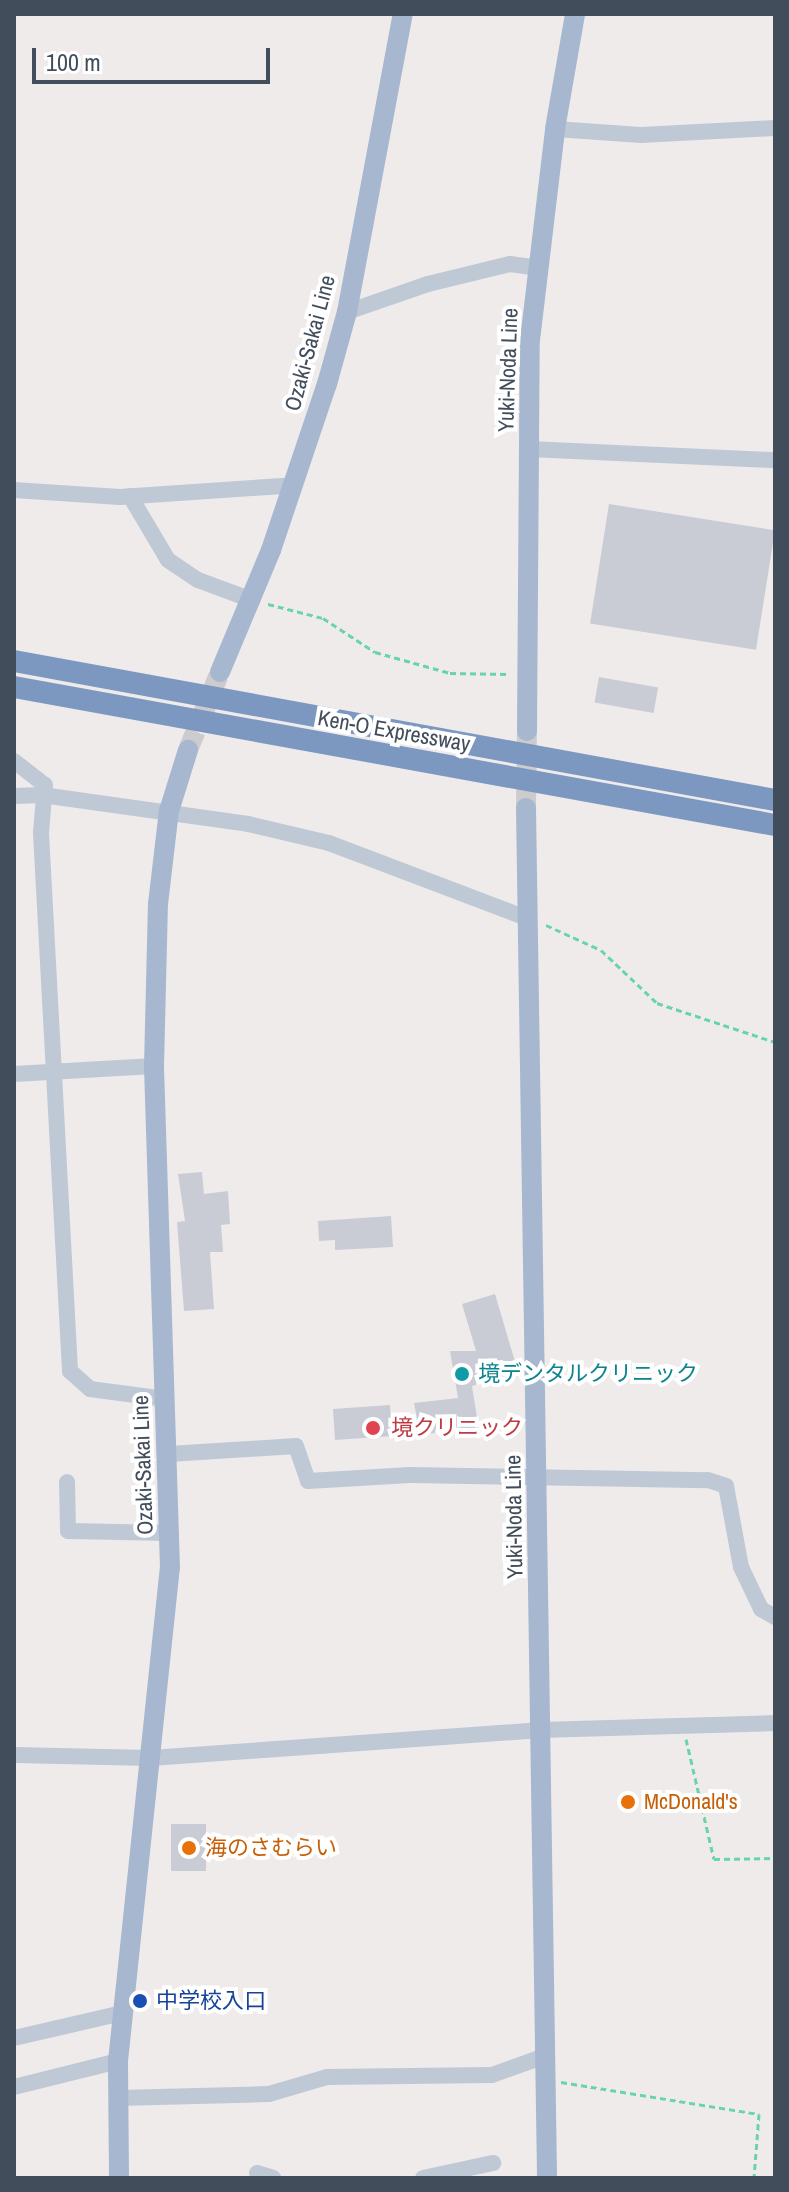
<!DOCTYPE html>
<html>
<head>
<meta charset="utf-8">
<style>
  body { margin:0 }
  #map { position:relative; width:789px; height:2192px; overflow:hidden; background:#efebeb; font-family:"Archivo Narrow","Noto Sans JP",sans-serif }
  div>[style] { position:absolute }
  .building>* { inset:0; background:#c9ccd4; transform-origin:0 0 }
  .major-tunnel>* { height:20px; margin-top:-10px; transform-origin:0; background:repeating-linear-gradient(90deg,#cccbce 0 20px,transparent 0 30px) }
  .path>* { height:3px; margin-top:-1.5px; transform-origin:0; background:repeating-linear-gradient(90deg,#67d5a8 0 6px,transparent 0 10px) }
  .minor>* { height:16px; margin:-8px; padding:0 8px; transform-origin:8px; border-radius:8px; background:#bfc9d5 }
  .major>* { height:20px; margin:-10px; padding:0 10px; transform-origin:10px; border-radius:10px; background:#a7b7cf }
  .highway>* { height:22px; margin:-11px; padding:0 11px; transform-origin:11px; border-radius:11px; background:#7c98c1 }
  .dots>* { width:22px; height:22px; translate:-50% -50%; box-sizing:border-box; border:4px solid #fff; border-radius:50% }
  span { translate:-50% -50%; white-space:nowrap; text-align:center; line-height:1.15; -webkit-text-stroke:8px #fff; paint-order:stroke }
  .street-label { font-size:22px; color:#424d5b }
  .culture-label { font-size:22px; color:#0d838f }
  .left { translate:0 -50%; text-align:left }
  .health-label { font-size:22px; color:#be3a42 }
  .food-label { font-size:22px; color:#c56008 }
  .transit-label { font-size:22px; color:#164399 }
  .frame { position:absolute; inset:0; border:16px solid #424d5b; pointer-events:none }
  .scale { position:absolute; left:32px; top:48px; width:238px; height:36px; box-sizing:border-box; border:4px solid #424d5b; border-top:0; padding-left:10px; font-size:24px; line-height:28px; white-space:nowrap; color:#424d5b; -webkit-text-stroke:6px #fff; paint-order:stroke }
</style>
</head>
<body>
<div id="map">
  <div class="building">
    <i style="left:609px;top:504px;width:168px;height:121px;rotate:9deg"></i>
    <i style="left:599px;top:677px;width:60px;height:26px;rotate:10deg"></i>
    <i style="clip-path:polygon(202px 1172px,204px 1194px,228px 1191px,230px 1224px,221px 1225px,223px 1252px,210px 1252px,214px 1309px,184px 1311px,177px 1222px,185px 1221px,178px 1174px)"></i>
    <i style="clip-path:polygon(391px 1216px,393px 1247px,335px 1250px,335px 1240px,319px 1241px,318px 1221px)"></i>
    <i style="clip-path:polygon(495px 1294px,518px 1372px,472px 1386px,479px 1430px,335px 1440px,333px 1409px,390px 1405px,391px 1421px,417px 1419px,414px 1403px,458px 1398px,450px 1351px,476px 1351px,462px 1304px)"></i>
    <i style="left:171px;top:1824px;width:35px;height:47px"></i>
  </div>
  <div class="major-tunnel">
    <i style="left:188px;top:750px;width:84px;rotate:-67.7deg"></i>
    <i style="left:526px;top:808px;width:77px;rotate:-89.3deg"></i>
  </div>
  <div class="path">
    <i style="left:268px;top:604px;width:57px;rotate:14.3deg"></i>
    <i style="left:323px;top:618px;width:62px;rotate:33.2deg"></i>
    <i style="left:375px;top:652px;width:78px;rotate:15.6deg"></i>
    <i style="left:450px;top:673px;width:59px;rotate:1deg"></i>
    <i style="left:546px;top:925px;width:60px;rotate:24.4deg"></i>
    <i style="left:601px;top:950px;width:77px;rotate:43.4deg"></i>
    <i style="left:657px;top:1003px;width:124px;rotate:18.3deg"></i>
    <i style="left:686px;top:1739px;width:123px;rotate:76.9deg"></i>
    <i style="left:714px;top:1859px;width:61px;rotate:-0.9deg"></i>
    <i style="left:561px;top:2082px;width:201px;rotate:9.2deg"></i>
    <i style="left:759px;top:2114px;width:64px;rotate:94.5deg"></i>
  </div>
  <div class="minor">
    <i style="left:555px;top:129px;width:86px;rotate:4deg"></i>
    <i style="left:641px;top:135px;width:134px;rotate:-3deg"></i>
    <i style="left:347px;top:312px;width:86px;rotate:-19.1deg"></i>
    <i style="left:428px;top:284px;width:84px;rotate:-13.7deg"></i>
    <i style="left:510px;top:264px;width:27px;rotate:8deg"></i>
    <i style="left:529px;top:449px;width:246px;rotate:2.6deg"></i>
    <i style="left:14px;top:490px;width:106px;rotate:3.8deg"></i>
    <i style="left:120px;top:497px;width:174px;rotate:-3.9deg"></i>
    <i style="left:130px;top:496px;width:74px;rotate:59.3deg"></i>
    <i style="left:168px;top:560px;width:36px;rotate:34deg"></i>
    <i style="left:198px;top:580px;width:58px;rotate:20.3deg"></i>
    <i style="left:14px;top:761px;width:39px;rotate:38deg"></i>
    <i style="left:45px;top:785px;width:48px;rotate:94.8deg"></i>
    <i style="left:41px;top:833px;width:539px;rotate:86.91deg"></i>
    <i style="left:70px;top:1371px;width:27px;rotate:42deg"></i>
    <i style="left:90px;top:1389px;width:76px;rotate:7.6deg"></i>
    <i style="left:14px;top:796px;width:28px;rotate:-2deg"></i>
    <i style="left:42px;top:795px;width:208px;rotate:8deg"></i>
    <i style="left:248px;top:824px;width:83px;rotate:13.2deg"></i>
    <i style="left:329px;top:843px;width:209px;rotate:20.8deg"></i>
    <i style="left:14px;top:1074px;width:140px;rotate:-3.3deg"></i>
    <i style="left:169px;top:1454px;width:127px;rotate:-3.6deg"></i>
    <i style="left:296px;top:1446px;width:37px;rotate:71deg"></i>
    <i style="left:308px;top:1481px;width:102px;rotate:-3.4deg"></i>
    <i style="left:410px;top:1475px;width:298px;rotate:1deg"></i>
    <i style="left:708px;top:1480px;width:19px;rotate:18deg"></i>
    <i style="left:726px;top:1486px;width:82px;rotate:79.5deg"></i>
    <i style="left:741px;top:1567px;width:47px;rotate:64.5deg"></i>
    <i style="left:761px;top:1609px;width:16px;rotate:30deg"></i>
    <i style="left:67px;top:1482px;width:49px;rotate:88.8deg"></i>
    <i style="left:68px;top:1531px;width:102px;rotate:1.1deg"></i>
    <i style="left:14px;top:1755px;width:137px;rotate:1.3deg"></i>
    <i style="left:151px;top:1758px;width:391px;rotate:-4.1deg"></i>
    <i style="left:541px;top:1730px;width:234px;rotate:-1.7deg"></i>
    <i style="left:14px;top:2038px;width:111px;rotate:-13deg"></i>
    <i style="left:14px;top:2087px;width:107px;rotate:-14deg"></i>
    <i style="left:118px;top:2098px;width:151px;rotate:-1.5deg"></i>
    <i style="left:269px;top:2094px;width:60px;rotate:-16.3deg"></i>
    <i style="left:327px;top:2077px;width:165px;rotate:-0.7deg"></i>
    <i style="left:492px;top:2075px;width:56px;rotate:-19.7deg"></i>
    <i style="left:257px;top:2173px;width:17px;rotate:17deg"></i>
    <i style="left:423px;top:2178px;width:72px;rotate:-12.1deg"></i>
  </div>
  <div class="major">
    <i style="left:220px;top:672px;width:132px;rotate:-67.3deg"></i>
    <i style="left:271px;top:550px;width:175px;rotate:-71.4deg"></i>
    <i style="left:327px;top:384px;width:75px;rotate:-74.5deg"></i>
    <i style="left:347px;top:312px;width:303px;rotate:-79.4deg"></i>
    <i style="left:527px;top:731px;width:391px;rotate:-89.6deg"></i>
    <i style="left:530px;top:340px;width:212px;rotate:-83.2deg"></i>
    <i style="left:555px;top:129px;width:117px;rotate:-80.1deg"></i>
    <i style="left:526px;top:808px;width:1370px;rotate:89.12deg"></i>
    <i style="left:119px;top:2178px;width:117px;rotate:-90.5deg"></i>
    <i style="left:118px;top:2061px;width:496px;rotate:-84deg"></i>
    <i style="left:170px;top:1568px;width:502px;rotate:-91.83deg"></i>
    <i style="left:154px;top:1066px;width:162px;rotate:-88.6deg"></i>
    <i style="left:158px;top:904px;width:94px;rotate:-83.3deg"></i>
    <i style="left:169px;top:811px;width:64px;rotate:-72.7deg"></i>
  </div>
  <div class="highway">
    <i style="left:14px;top:661px;width:774px;rotate:10.35deg"></i>
    <i style="left:14px;top:687px;width:773px;rotate:10.28deg"></i>
  </div>
  <div class="dots">
    <i style="left:462px;top:1374px;background:#0f9aa8"></i>
    <i style="left:373px;top:1428px;background:#e0444e"></i>
    <i style="left:628px;top:1802px;background:#e8710a"></i>
    <i style="left:189px;top:1848px;background:#e8710a"></i>
    <i style="left:140px;top:2001px;background:#1a4fb4"></i>
  </div>
  <div class="street-label">
    <span style="left:310px;top:343px;rotate:-75deg">Ozaki-Sakai Line</span>
    <span style="left:508px;top:370px;rotate:-88deg">Yuki-Noda Line</span>
    <span style="left:394px;top:731px;rotate:10deg">Ken-O Expressway</span>
    <span style="left:143px;top:1465px;rotate:-92deg">Ozaki-Sakai Line</span>
    <span style="left:514px;top:1517px;rotate:-91deg">Yuki-Noda Line</span>
  </div>
  <div class="culture-label">
    <span class="left" style="left:478px;top:1374px">境デンタルクリニック</span>
  </div>
  <div class="health-label">
    <span class="left" style="left:391px;top:1428px">境クリニック</span>
  </div>
  <div class="food-label">
    <span class="left" style="left:644px;top:1802px">McDonald's</span>
    <span class="left" style="left:205px;top:1848px">海のさむらい</span>
  </div>
  <div class="transit-label">
    <span class="left" style="left:156px;top:2001px">中学校入口</span>
  </div>
  <div class="frame"></div>
  <div class="scale">100 m</div>
</div>
</body>
</html>
